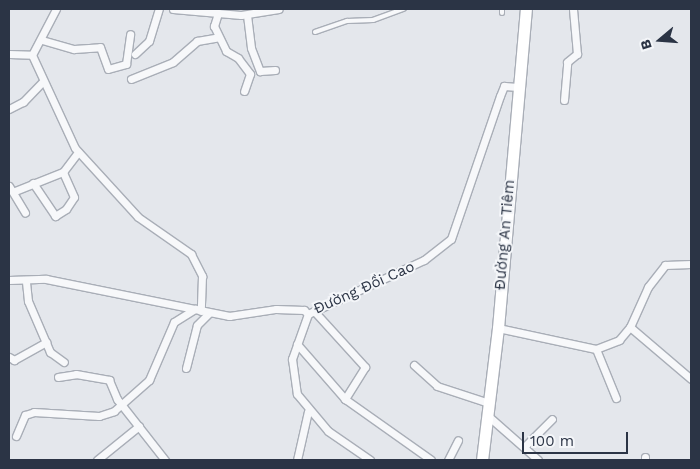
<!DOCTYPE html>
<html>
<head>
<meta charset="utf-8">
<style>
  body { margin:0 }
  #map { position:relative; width:700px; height:469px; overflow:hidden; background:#e4e7ec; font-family:"Work Sans",sans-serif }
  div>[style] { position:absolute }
  .roads { filter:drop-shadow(1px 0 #a9aeb7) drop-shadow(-1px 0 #a9aeb7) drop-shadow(0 1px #a9aeb7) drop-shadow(0 -1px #a9aeb7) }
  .lane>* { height:4px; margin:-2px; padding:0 2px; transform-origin:2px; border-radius:2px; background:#f7f8fa }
  .street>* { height:7px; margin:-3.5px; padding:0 3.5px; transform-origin:3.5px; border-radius:3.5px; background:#f7f8fa }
  .primary>* { height:11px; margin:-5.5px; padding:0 5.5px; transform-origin:5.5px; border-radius:5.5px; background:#fff }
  span { translate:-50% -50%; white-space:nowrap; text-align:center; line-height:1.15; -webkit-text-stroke:4px #f4f6f9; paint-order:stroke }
  .street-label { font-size:15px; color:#2b3445 }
  .frame { position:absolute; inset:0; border:10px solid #2b3445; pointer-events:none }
  .north { position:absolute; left:635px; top:15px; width:50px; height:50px; -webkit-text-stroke:4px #f4f6f9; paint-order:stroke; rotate:252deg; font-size:14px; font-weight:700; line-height:20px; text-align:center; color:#2b3445 }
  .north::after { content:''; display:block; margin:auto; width:18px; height:22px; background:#2b3445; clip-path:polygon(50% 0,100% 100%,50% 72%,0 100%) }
  .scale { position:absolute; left:522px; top:432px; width:106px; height:22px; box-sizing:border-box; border:2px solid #2b3445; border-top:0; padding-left:6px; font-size:15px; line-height:18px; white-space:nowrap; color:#2b3445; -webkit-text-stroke:4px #f4f6f9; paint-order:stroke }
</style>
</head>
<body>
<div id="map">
  <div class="roads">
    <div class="lane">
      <i style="left:502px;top:9px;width:4px;rotate:90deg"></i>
      <i style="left:315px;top:32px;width:34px;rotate:-19deg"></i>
      <i style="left:347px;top:21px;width:26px;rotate:-2deg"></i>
      <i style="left:373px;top:20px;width:33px;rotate:-20deg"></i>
    </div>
    <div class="street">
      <i style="left:56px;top:9px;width:52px;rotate:117.6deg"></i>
      <i style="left:32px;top:55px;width:102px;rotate:65.2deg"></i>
      <i style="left:75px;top:148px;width:93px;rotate:47.6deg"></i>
      <i style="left:138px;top:217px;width:65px;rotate:34.9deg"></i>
      <i style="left:191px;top:254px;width:25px;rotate:63deg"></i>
      <i style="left:202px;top:276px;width:35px;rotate:92deg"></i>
      <i style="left:173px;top:9px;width:68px;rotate:5deg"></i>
      <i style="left:241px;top:15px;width:38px;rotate:-9deg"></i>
      <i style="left:218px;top:13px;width:14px;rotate:107deg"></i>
      <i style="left:214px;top:26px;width:28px;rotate:64deg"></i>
      <i style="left:226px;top:51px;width:14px;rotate:30deg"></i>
      <i style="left:238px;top:58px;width:20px;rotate:53deg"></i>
      <i style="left:250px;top:74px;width:18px;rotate:109deg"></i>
      <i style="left:247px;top:15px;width:33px;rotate:83deg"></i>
      <i style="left:251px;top:48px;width:25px;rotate:69deg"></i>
      <i style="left:260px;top:71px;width:15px;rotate:-4deg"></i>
      <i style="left:42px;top:40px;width:33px;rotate:16deg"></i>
      <i style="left:74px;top:49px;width:26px;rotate:-4deg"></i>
      <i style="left:100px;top:47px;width:23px;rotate:70deg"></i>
      <i style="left:108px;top:69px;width:19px;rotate:-16deg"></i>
      <i style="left:126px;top:64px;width:30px;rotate:-82deg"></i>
      <i style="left:9px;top:54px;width:23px;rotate:2deg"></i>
      <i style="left:135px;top:54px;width:19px;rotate:-43deg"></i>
      <i style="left:149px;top:41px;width:34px;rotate:-73deg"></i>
      <i style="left:131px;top:79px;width:45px;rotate:-22deg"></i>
      <i style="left:173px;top:62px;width:32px;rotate:-41deg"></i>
      <i style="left:197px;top:41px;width:22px;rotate:-10deg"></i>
      <i style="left:564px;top:100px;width:38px;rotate:-85deg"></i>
      <i style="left:567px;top:62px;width:13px;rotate:-39deg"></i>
      <i style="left:577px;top:54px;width:45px;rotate:-95.1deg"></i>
      <i style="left:9px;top:109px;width:16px;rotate:-27deg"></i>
      <i style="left:23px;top:102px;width:29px;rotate:-46deg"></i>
      <i style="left:33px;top:183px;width:40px;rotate:56deg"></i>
      <i style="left:55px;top:216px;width:13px;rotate:-32deg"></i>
      <i style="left:66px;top:209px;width:14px;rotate:-56deg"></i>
      <i style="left:74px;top:197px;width:27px;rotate:-114deg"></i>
      <i style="left:9px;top:186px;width:31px;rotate:59deg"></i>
      <i style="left:15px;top:191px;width:52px;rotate:-21.6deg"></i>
      <i style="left:63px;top:172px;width:25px;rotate:-53deg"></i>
      <i style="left:9px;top:280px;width:37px;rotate:-2deg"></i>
      <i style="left:46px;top:279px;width:187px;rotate:11.4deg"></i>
      <i style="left:229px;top:316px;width:48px;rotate:-8.5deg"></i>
      <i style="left:276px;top:309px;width:28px;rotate:2deg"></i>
      <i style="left:304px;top:310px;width:6px;rotate:45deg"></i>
      <i style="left:308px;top:314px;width:128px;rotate:-25deg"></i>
      <i style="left:424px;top:260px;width:34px;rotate:-38deg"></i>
      <i style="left:451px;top:239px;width:151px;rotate:-71.1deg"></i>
      <i style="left:500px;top:96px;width:11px;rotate:-68deg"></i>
      <i style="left:504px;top:86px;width:14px;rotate:4deg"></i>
      <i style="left:26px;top:282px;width:19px;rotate:84deg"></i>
      <i style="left:28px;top:301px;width:56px;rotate:66.7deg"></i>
      <i style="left:50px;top:352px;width:17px;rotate:36deg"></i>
      <i style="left:314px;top:311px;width:76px;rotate:47.7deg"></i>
      <i style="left:365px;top:367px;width:38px;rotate:122deg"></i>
      <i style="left:308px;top:314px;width:48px;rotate:109.6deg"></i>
      <i style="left:292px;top:359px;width:35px;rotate:82deg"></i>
      <i style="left:297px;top:394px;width:48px;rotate:50deg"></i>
      <i style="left:328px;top:431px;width:51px;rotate:34.6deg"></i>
      <i style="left:630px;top:327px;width:80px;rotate:40.4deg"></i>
      <i style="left:498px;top:328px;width:100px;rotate:12.1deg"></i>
      <i style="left:596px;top:349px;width:25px;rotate:-21deg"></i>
      <i style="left:619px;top:340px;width:17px;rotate:-50deg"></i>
      <i style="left:630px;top:327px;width:44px;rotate:-65.8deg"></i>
      <i style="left:648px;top:287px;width:28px;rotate:-52deg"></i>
      <i style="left:665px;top:265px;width:26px;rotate:-2deg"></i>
      <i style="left:297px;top:344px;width:73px;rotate:48.9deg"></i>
      <i style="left:345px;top:399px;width:105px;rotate:35.3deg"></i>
      <i style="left:596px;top:349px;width:53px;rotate:67.8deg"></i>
      <i style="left:9px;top:357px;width:6px;rotate:31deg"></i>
      <i style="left:14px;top:360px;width:37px;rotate:-29deg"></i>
      <i style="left:414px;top:365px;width:31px;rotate:42deg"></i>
      <i style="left:437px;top:386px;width:55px;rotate:18.1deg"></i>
      <i style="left:186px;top:368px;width:44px;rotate:-75.7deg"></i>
      <i style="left:197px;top:325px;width:17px;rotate:-45deg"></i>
      <i style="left:58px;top:377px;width:18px;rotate:-9deg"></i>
      <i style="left:76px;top:374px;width:34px;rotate:10deg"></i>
      <i style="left:109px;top:380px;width:21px;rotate:67deg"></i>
      <i style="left:117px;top:399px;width:78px;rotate:51.8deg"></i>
      <i style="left:487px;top:415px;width:68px;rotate:41.4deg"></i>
      <i style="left:16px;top:436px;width:23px;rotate:-67deg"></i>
      <i style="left:25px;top:415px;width:9px;rotate:-18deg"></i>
      <i style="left:34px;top:412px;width:65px;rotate:3.5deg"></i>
      <i style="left:99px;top:416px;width:16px;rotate:-18deg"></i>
      <i style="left:114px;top:411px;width:47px;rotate:-41.5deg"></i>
      <i style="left:149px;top:380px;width:63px;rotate:-66.7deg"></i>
      <i style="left:174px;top:322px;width:25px;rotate:-32deg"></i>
      <i style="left:525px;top:446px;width:38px;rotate:-45deg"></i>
      <i style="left:97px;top:460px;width:54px;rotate:-39deg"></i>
      <i style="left:297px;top:460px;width:50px;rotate:-77.3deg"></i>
      <i style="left:448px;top:460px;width:22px;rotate:-63deg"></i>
      <i style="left:645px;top:460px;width:3px;rotate:-90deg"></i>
    </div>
    <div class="primary">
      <i style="left:482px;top:460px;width:133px;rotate:-83.1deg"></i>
      <i style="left:498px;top:328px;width:320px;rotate:-85deg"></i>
    </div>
  </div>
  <div class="street-label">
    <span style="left:505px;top:235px;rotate:-85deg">Đường An Tiêm</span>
    <span style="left:364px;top:288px;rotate:-24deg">Đường Đồi Cao</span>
  </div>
  <div class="frame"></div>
  <div class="north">B</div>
  <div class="scale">100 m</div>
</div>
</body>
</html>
